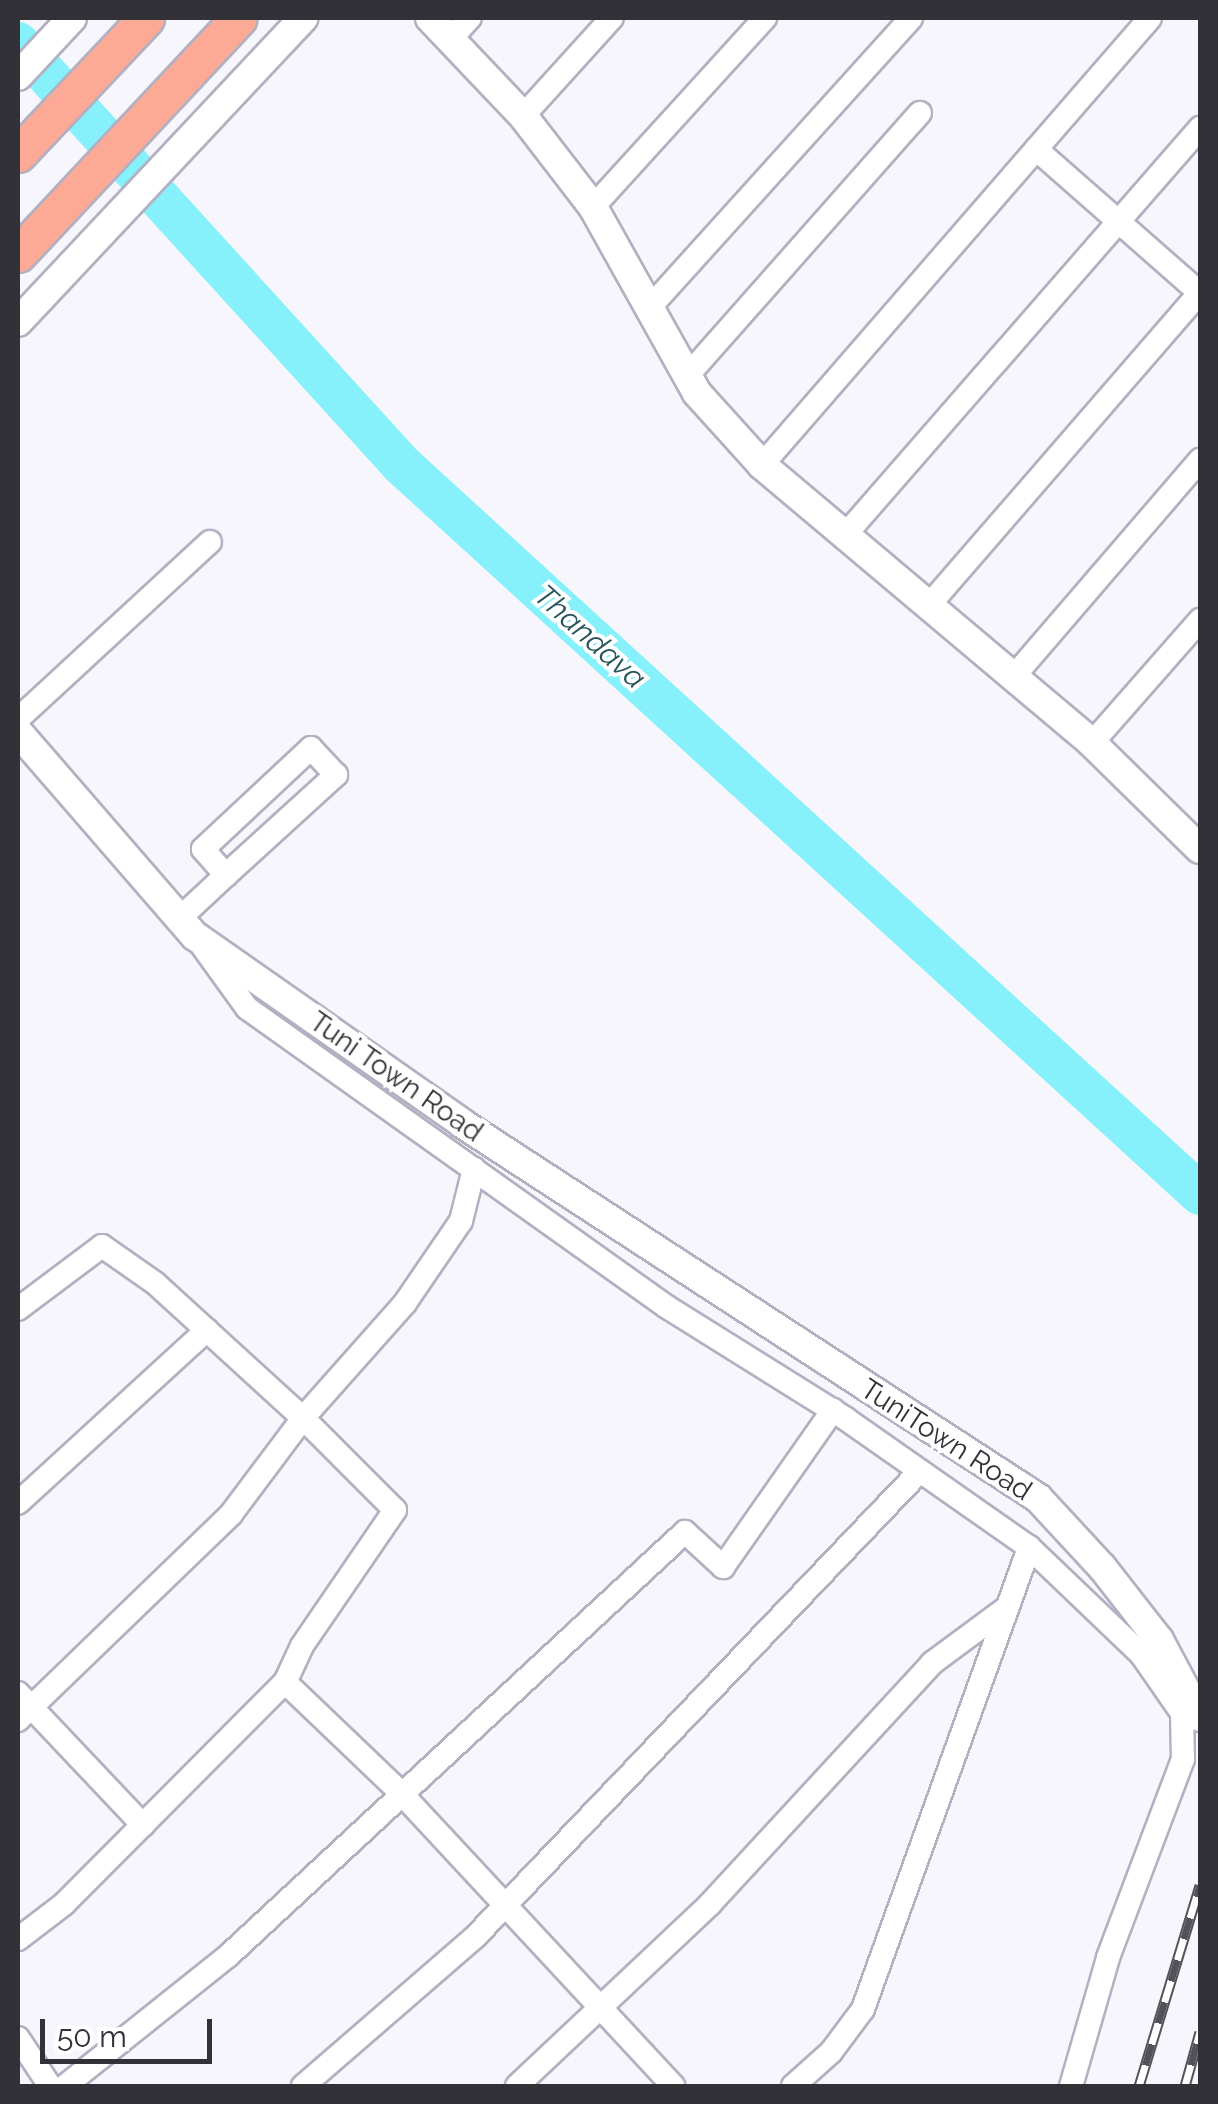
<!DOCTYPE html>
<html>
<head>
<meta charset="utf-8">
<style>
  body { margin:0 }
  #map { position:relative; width:1218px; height:2104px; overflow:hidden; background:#f7f6fd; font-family:Raleway,sans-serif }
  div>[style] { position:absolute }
  .river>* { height:42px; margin:-21px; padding:0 21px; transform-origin:21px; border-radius:21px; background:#86f1fa }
  .roads { filter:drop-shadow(2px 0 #b2b0c1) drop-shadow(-2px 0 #b2b0c1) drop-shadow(0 2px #b2b0c1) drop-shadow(0 -2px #b2b0c1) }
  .minor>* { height:22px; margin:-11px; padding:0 11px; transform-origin:11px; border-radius:11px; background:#fff }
  .tertiary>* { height:28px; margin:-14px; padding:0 14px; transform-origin:14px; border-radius:14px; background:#fff }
  .trunk>* { height:35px; margin:-17.5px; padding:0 17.5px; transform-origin:17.5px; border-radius:17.5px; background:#fcaa96 }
  .rail>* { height:11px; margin-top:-5.5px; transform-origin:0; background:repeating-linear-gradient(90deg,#fff 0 22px,#525258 0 44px); box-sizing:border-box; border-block:2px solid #525258 }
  span { translate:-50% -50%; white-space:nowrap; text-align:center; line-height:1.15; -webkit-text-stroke:8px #fff; paint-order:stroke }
  .street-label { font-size:28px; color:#313137 }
  .water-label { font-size:30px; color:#27565a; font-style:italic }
  .frame { position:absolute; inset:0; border:20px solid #313137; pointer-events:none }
  .scale { position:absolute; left:40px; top:2019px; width:172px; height:45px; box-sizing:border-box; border:5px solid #313137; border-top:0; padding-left:12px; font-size:30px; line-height:35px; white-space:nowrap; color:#313137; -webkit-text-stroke:8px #fff; paint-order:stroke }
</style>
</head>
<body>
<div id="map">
  <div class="river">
    <i style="left:18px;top:43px;width:571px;rotate:47.7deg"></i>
    <i style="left:402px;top:465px;width:1081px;rotate:42.41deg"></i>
  </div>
  <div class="roads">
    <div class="minor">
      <i style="left:449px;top:41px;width:31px;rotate:-48deg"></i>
      <i style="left:523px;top:116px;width:132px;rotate:-47.8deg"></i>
      <i style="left:1036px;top:149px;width:218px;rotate:41.3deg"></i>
      <i style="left:593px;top:207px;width:256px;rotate:-47.7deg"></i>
      <i style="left:651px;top:306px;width:388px;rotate:-47.9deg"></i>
      <i style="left:688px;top:375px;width:350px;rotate:-48.5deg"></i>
      <i style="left:762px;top:465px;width:592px;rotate:-49.04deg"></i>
      <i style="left:846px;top:534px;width:539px;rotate:-48.91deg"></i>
      <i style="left:930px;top:604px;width:413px;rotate:-49.1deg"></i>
      <i style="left:1015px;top:675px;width:284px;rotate:-49.3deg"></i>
      <i style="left:18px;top:719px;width:261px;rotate:-42.7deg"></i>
      <i style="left:1092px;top:743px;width:164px;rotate:-48.7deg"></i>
      <i style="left:180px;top:918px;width:63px;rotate:-43.1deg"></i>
      <i style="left:226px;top:875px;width:149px;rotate:-42.3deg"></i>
      <i style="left:336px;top:775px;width:37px;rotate:-133deg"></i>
      <i style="left:311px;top:748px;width:148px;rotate:136.9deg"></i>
      <i style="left:203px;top:849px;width:35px;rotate:49deg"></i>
      <i style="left:203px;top:947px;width:75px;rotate:54.2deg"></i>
      <i style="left:247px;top:1008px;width:516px;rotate:35.45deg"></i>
      <i style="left:667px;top:1307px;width:211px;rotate:32deg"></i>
      <i style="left:846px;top:1419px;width:223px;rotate:35deg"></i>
      <i style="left:1029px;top:1547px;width:155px;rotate:43.7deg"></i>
      <i style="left:1141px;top:1654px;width:72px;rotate:55.2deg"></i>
      <i style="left:1182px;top:1713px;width:46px;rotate:88.8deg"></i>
      <i style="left:1183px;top:1759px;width:213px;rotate:110.7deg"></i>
      <i style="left:1108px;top:1958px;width:133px;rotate:106.1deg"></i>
      <i style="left:18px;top:1309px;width:105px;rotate:-36.9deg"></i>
      <i style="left:102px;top:1246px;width:65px;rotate:34.9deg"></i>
      <i style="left:155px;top:1283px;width:200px;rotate:42.4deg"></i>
      <i style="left:303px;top:1418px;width:130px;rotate:45deg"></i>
      <i style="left:395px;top:1510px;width:165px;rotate:124.4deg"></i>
      <i style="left:302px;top:1646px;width:40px;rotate:115deg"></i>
      <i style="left:285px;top:1682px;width:313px;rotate:134.9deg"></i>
      <i style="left:64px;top:1904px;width:58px;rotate:142.7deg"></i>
      <i style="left:18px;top:1503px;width:256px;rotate:-42.5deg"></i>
      <i style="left:285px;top:1682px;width:161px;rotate:43.7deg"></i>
      <i style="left:401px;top:1793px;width:400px;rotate:47.1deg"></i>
      <i style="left:18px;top:1693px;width:182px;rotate:46.6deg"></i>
      <i style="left:18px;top:1720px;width:296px;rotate:-44deg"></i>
      <i style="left:231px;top:1514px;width:120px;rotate:-53.1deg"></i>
      <i style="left:303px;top:1418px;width:154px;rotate:-48.4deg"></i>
      <i style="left:405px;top:1303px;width:99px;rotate:-55.7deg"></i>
      <i style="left:461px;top:1221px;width:54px;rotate:-76deg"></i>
      <i style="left:18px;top:2038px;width:58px;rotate:56.3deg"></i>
      <i style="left:65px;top:2086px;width:210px;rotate:-38.6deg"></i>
      <i style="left:229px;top:1955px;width:622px;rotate:-42.85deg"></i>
      <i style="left:685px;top:1532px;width:52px;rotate:42.6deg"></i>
      <i style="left:723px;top:1567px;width:192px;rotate:-55deg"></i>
      <i style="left:303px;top:2086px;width:228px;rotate:-40.9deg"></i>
      <i style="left:475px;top:1937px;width:644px;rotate:-46.32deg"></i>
      <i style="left:517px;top:2086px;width:265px;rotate:-43.3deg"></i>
      <i style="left:710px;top:1904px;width:328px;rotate:-47.3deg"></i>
      <i style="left:932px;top:1663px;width:94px;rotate:-36.4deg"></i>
      <i style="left:793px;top:2086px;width:51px;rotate:-41.8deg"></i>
      <i style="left:831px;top:2052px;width:54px;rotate:-53.3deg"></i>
      <i style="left:863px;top:2009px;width:491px;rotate:-70.2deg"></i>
    </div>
    <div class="tertiary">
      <i style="left:430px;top:18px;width:135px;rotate:46.5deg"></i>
      <i style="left:523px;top:116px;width:115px;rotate:52.4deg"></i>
      <i style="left:593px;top:207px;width:213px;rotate:60.8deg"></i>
      <i style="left:697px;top:393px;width:97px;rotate:47.9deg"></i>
      <i style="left:762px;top:465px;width:431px;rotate:40.1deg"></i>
      <i style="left:1092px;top:743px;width:151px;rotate:44.5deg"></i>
      <i style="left:18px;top:76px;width:79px;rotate:-47deg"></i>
      <i style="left:18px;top:322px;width:417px;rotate:-46.8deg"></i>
      <i style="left:18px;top:732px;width:270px;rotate:49.1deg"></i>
      <i style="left:195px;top:936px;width:327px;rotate:35deg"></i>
      <i style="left:463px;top:1124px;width:686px;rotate:33.04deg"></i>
      <i style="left:1038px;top:1498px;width:94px;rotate:47.2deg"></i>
      <i style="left:1102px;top:1567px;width:93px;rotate:52deg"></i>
      <i style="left:1159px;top:1640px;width:87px;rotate:62deg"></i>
    </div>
    <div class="trunk">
      <i style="left:18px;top:154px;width:187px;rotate:-46.7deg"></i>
      <i style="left:18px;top:254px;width:323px;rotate:-46.9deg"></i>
    </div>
  </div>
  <div class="rail">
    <i style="left:1139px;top:2086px;width:210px;rotate:-73.1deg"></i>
    <i style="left:1185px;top:2086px;width:56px;rotate:-74.5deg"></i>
  </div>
  <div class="street-label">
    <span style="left:396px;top:1077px;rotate:35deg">Tuni Town Road</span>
    <span style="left:946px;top:1440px;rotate:33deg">TuniTown Road</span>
  </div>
  <div class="water-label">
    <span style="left:590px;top:637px;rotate:42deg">Thandava</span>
  </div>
  <div class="frame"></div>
  <div class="scale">50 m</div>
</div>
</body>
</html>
